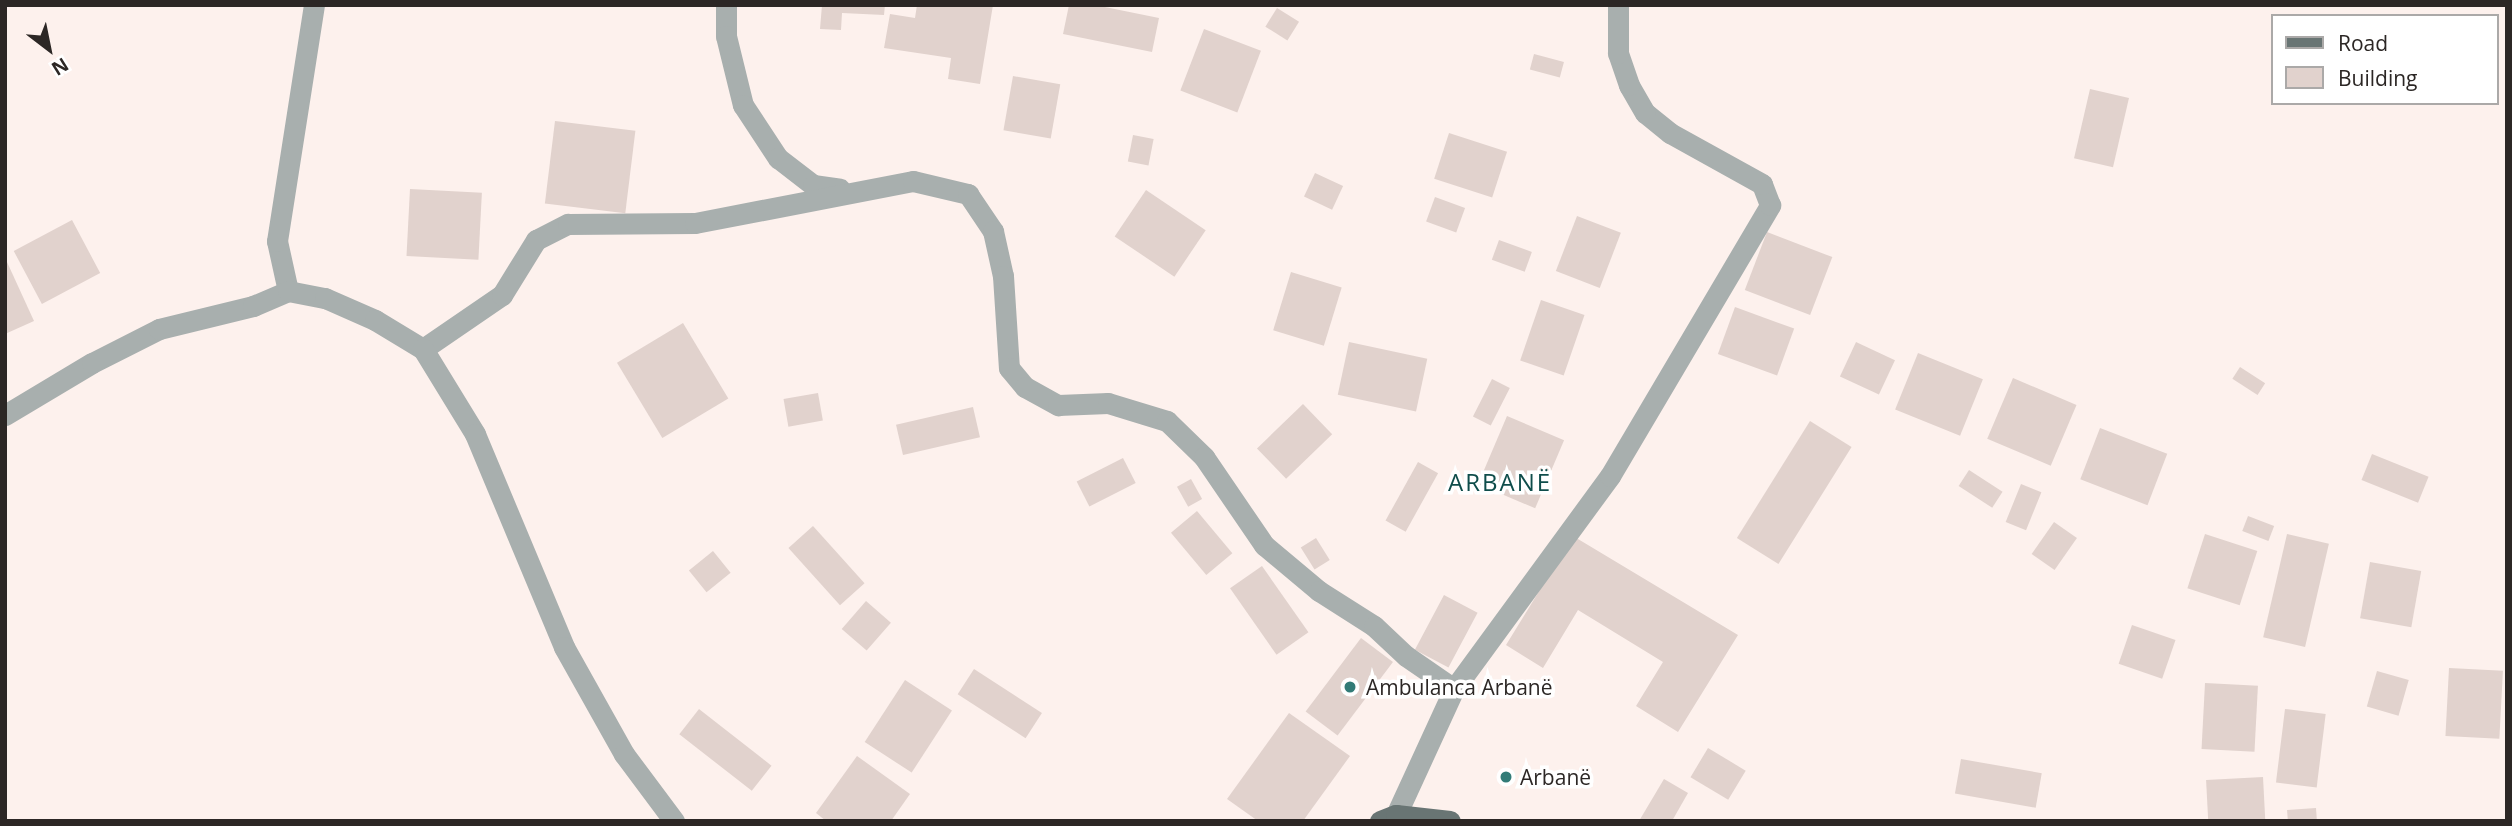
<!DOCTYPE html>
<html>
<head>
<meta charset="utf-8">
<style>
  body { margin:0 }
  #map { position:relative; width:2512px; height:826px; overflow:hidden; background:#fdf1ed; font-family:"Open Sans",sans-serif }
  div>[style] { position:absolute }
  .building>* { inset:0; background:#e1d2cd; transform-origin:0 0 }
  .minor>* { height:21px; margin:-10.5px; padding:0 10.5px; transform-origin:10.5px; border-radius:10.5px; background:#a8afae }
  .major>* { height:21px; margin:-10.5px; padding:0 10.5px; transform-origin:10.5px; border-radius:10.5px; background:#697574 }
  .dots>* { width:19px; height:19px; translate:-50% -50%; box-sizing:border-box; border:4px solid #fff; border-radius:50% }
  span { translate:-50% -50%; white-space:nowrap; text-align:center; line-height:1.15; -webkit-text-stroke:7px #fff; paint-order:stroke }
  .poi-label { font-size:21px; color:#2c2725 }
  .left { translate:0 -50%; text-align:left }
  .quarter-label { font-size:24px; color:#0f4d4b; letter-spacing:2px }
  .frame { position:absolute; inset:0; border:7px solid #2c2725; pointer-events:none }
  .legend { position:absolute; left:2271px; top:14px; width:228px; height:91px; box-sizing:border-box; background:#fff; border:2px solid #aba9a8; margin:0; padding:9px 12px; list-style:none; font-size:21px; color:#2c2725 }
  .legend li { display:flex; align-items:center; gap:14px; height:35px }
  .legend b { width:35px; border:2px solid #aba9a8 }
  .north { position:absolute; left:14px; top:14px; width:70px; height:70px; -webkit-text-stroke:5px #fff; paint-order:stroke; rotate:148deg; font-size:19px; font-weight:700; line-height:28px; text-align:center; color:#2c2725 }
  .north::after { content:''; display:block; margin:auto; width:24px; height:32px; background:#2c2725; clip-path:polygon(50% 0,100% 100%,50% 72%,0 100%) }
</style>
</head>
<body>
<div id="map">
  <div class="building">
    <i style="clip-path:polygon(822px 5px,885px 5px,884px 15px,842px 13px,841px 30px,820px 29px)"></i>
    <i style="clip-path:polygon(917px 5px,993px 5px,980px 84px,948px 79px,951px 58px,884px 48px,890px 14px,915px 18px)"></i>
    <i style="clip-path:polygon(1069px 5px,1095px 5px,1159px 18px,1152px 52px,1063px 34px)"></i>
    <i style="left:1277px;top:8px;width:26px;height:22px;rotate:32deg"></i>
    <i style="left:1204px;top:29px;width:61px;height:66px;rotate:21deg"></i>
    <i style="left:1534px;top:54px;width:31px;height:16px;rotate:15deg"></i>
    <i style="left:1013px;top:76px;width:48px;height:55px;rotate:10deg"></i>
    <i style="left:2090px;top:89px;width:40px;height:71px;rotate:13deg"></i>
    <i style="left:555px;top:121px;width:81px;height:83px;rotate:7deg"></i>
    <i style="left:1449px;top:133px;width:61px;height:48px;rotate:18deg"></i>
    <i style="left:1133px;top:135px;width:21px;height:27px;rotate:11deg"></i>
    <i style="left:1315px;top:173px;width:31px;height:26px;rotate:25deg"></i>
    <i style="left:410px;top:189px;width:72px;height:67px;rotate:3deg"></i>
    <i style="left:1146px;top:190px;width:72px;height:56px;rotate:34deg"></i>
    <i style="left:1435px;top:197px;width:32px;height:26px;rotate:20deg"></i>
    <i style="left:1577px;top:216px;width:47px;height:59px;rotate:21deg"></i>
    <i style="left:72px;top:220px;width:60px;height:66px;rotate:62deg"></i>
    <i style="left:1767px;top:232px;width:70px;height:62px;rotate:21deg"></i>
    <i style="left:1499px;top:240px;width:35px;height:21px;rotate:20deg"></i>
    <i style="clip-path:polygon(7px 262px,34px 321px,5px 334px,5px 263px)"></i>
    <i style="left:1291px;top:272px;width:53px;height:61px;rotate:17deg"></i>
    <i style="left:1541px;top:300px;width:46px;height:64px;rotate:19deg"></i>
    <i style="left:1735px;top:307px;width:63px;height:50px;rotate:20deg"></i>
    <i style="left:683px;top:323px;width:88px;height:77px;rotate:59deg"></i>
    <i style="left:1349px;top:342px;width:80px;height:54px;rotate:12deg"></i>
    <i style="left:1856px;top:342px;width:43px;height:38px;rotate:25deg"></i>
    <i style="left:1918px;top:353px;width:70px;height:61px;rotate:22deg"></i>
    <i style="left:2240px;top:367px;width:30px;height:14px;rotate:33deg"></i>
    <i style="left:2013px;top:378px;width:69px;height:66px;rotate:23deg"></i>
    <i style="left:1492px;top:379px;width:20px;height:42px;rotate:27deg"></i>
    <i style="left:818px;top:393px;width:28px;height:35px;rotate:80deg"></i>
    <i style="left:1303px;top:404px;width:42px;height:64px;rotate:46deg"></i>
    <i style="left:973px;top:407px;width:31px;height:79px;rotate:77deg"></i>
    <i style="left:1507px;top:416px;width:62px;height:74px;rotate:23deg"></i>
    <i style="left:1810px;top:421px;width:49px;height:138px;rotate:32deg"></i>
    <i style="left:2100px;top:428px;width:72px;height:55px;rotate:21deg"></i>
    <i style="left:2372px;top:454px;width:61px;height:28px;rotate:22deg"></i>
    <i style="left:1123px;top:458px;width:28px;height:52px;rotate:63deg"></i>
    <i style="left:1418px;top:462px;width:23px;height:67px;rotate:29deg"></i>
    <i style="left:1969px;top:470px;width:40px;height:19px;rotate:33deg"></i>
    <i style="left:1191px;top:479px;width:23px;height:16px;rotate:61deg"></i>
    <i style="left:2021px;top:484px;width:22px;height:41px;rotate:22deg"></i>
    <i style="left:1197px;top:511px;width:55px;height:34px;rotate:50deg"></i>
    <i style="left:2248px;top:516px;width:28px;height:16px;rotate:21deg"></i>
    <i style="left:2054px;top:522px;width:28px;height:39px;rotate:35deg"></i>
    <i style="left:813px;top:526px;width:77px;height:33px;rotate:48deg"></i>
    <i style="left:2205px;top:534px;width:55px;height:57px;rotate:18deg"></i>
    <i style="left:2287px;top:534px;width:43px;height:106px;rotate:13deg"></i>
    <i style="clip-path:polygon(1573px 536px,1738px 635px,1678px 732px,1636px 706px,1663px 662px,1578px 610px,1543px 668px,1506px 645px)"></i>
    <i style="left:1316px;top:538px;width:26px;height:18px;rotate:58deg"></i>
    <i style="left:713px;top:551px;width:28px;height:31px;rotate:51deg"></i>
    <i style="left:2370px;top:562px;width:52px;height:57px;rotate:10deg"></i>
    <i style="left:1262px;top:566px;width:81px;height:39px;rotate:55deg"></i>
    <i style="left:1444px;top:595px;width:38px;height:62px;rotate:28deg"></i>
    <i style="left:866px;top:601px;width:33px;height:37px;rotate:41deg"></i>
    <i style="left:2132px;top:625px;width:46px;height:41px;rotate:19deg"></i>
    <i style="left:1361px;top:638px;width:40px;height:92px;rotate:37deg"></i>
    <i style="left:2449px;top:668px;width:54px;height:68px;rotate:3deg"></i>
    <i style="left:974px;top:669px;width:81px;height:30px;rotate:33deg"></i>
    <i style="left:2377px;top:671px;width:33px;height:37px;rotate:16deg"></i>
    <i style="left:905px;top:680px;width:56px;height:74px;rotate:33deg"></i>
    <i style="left:2205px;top:683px;width:53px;height:66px;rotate:3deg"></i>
    <i style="left:699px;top:709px;width:92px;height:32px;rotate:38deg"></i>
    <i style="left:2285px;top:709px;width:41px;height:74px;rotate:7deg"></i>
    <i style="clip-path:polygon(1289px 713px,1350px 756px,1303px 821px,1258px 821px,1227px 799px)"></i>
    <i style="left:1708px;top:748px;width:44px;height:34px;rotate:31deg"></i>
    <i style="clip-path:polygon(857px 756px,910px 794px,891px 821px,826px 821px,816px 813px)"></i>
    <i style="left:1961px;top:759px;width:82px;height:35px;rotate:10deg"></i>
    <i style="left:2263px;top:777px;width:44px;height:57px;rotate:87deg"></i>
    <i style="clip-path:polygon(1664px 779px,1688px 793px,1672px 821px,1639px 821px)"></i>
    <i style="left:2316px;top:808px;width:13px;height:29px;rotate:86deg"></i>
  </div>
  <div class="minor">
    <i style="left:726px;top:5px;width:31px;rotate:90deg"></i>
    <i style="left:726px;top:36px;width:71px;rotate:76.2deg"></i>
    <i style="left:743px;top:105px;width:64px;rotate:56.6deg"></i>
    <i style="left:778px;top:158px;width:44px;rotate:37.6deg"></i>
    <i style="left:813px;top:185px;width:27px;rotate:8deg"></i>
    <i style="left:288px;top:291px;width:51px;rotate:-102.4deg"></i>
    <i style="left:277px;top:241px;width:239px;rotate:-81.1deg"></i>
    <i style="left:423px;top:349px;width:96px;rotate:-34.4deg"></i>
    <i style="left:502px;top:295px;width:65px;rotate:-58.3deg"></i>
    <i style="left:536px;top:240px;width:36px;rotate:-27deg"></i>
    <i style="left:568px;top:224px;width:127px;rotate:-0.5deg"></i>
    <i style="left:695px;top:223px;width:222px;rotate:-10.9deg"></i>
    <i style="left:913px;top:181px;width:57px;rotate:13.3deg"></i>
    <i style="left:968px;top:194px;width:45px;rotate:56deg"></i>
    <i style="left:993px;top:231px;width:46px;rotate:77.5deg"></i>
    <i style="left:1003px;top:276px;width:92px;rotate:86.3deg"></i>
    <i style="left:1009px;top:368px;width:25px;rotate:50deg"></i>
    <i style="left:1025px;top:387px;width:38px;rotate:29deg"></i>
    <i style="left:1058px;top:405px;width:50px;rotate:-2.3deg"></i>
    <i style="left:1108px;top:403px;width:62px;rotate:17deg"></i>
    <i style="left:1167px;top:421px;width:52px;rotate:44.2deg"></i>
    <i style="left:1204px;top:457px;width:107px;rotate:55.7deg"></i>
    <i style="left:1264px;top:545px;width:72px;rotate:39.9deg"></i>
    <i style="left:1319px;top:591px;width:65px;rotate:32.5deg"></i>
    <i style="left:1374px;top:626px;width:44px;rotate:43.2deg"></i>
    <i style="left:1406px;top:656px;width:58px;rotate:34.5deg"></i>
    <i style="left:5px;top:415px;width:101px;rotate:-30.9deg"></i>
    <i style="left:92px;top:363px;width:75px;rotate:-26.9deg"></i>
    <i style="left:159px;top:329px;width:97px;rotate:-13.7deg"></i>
    <i style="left:253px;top:306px;width:38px;rotate:-23deg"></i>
    <i style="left:288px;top:291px;width:38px;rotate:11deg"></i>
    <i style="left:325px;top:298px;width:55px;rotate:23.7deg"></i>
    <i style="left:375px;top:320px;width:56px;rotate:31.1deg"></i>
    <i style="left:423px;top:349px;width:100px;rotate:58.5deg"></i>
    <i style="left:475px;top:434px;width:231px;rotate:67.3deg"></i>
    <i style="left:564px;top:647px;width:123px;rotate:60.7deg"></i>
    <i style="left:624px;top:754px;width:84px;rotate:53.3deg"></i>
    <i style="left:1396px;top:815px;width:139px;rotate:-65.3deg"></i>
    <i style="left:1454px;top:689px;width:264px;rotate:-53.8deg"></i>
    <i style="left:1610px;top:476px;width:315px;rotate:-59.4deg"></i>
    <i style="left:1770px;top:205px;width:22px;rotate:-111deg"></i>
    <i style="left:1762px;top:184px;width:105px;rotate:-151deg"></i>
    <i style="left:1670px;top:133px;width:32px;rotate:-141deg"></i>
    <i style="left:1645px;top:113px;width:32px;rotate:-120deg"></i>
    <i style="left:1629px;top:85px;width:34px;rotate:-109deg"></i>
    <i style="left:1618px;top:53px;width:48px;rotate:-90deg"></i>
  </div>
  <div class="major">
    <i style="left:1380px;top:821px;width:17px;rotate:-21deg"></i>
    <i style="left:1396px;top:815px;width:54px;rotate:6.3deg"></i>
  </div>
  <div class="dots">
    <i style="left:1350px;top:687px;background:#327b77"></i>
    <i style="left:1506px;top:777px;background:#327b77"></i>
  </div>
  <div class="poi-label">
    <span class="left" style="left:1366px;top:687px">Ambulanca Arbanë</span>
    <span class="left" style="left:1520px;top:777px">Arbanë</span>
  </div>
  <div class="quarter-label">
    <span style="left:1500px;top:482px">ARBANË</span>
  </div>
  <div class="frame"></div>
  <ul class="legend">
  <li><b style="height:9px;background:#697574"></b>Road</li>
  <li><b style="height:19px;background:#e1d2cd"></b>Building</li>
  </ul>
  <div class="north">N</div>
</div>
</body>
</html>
